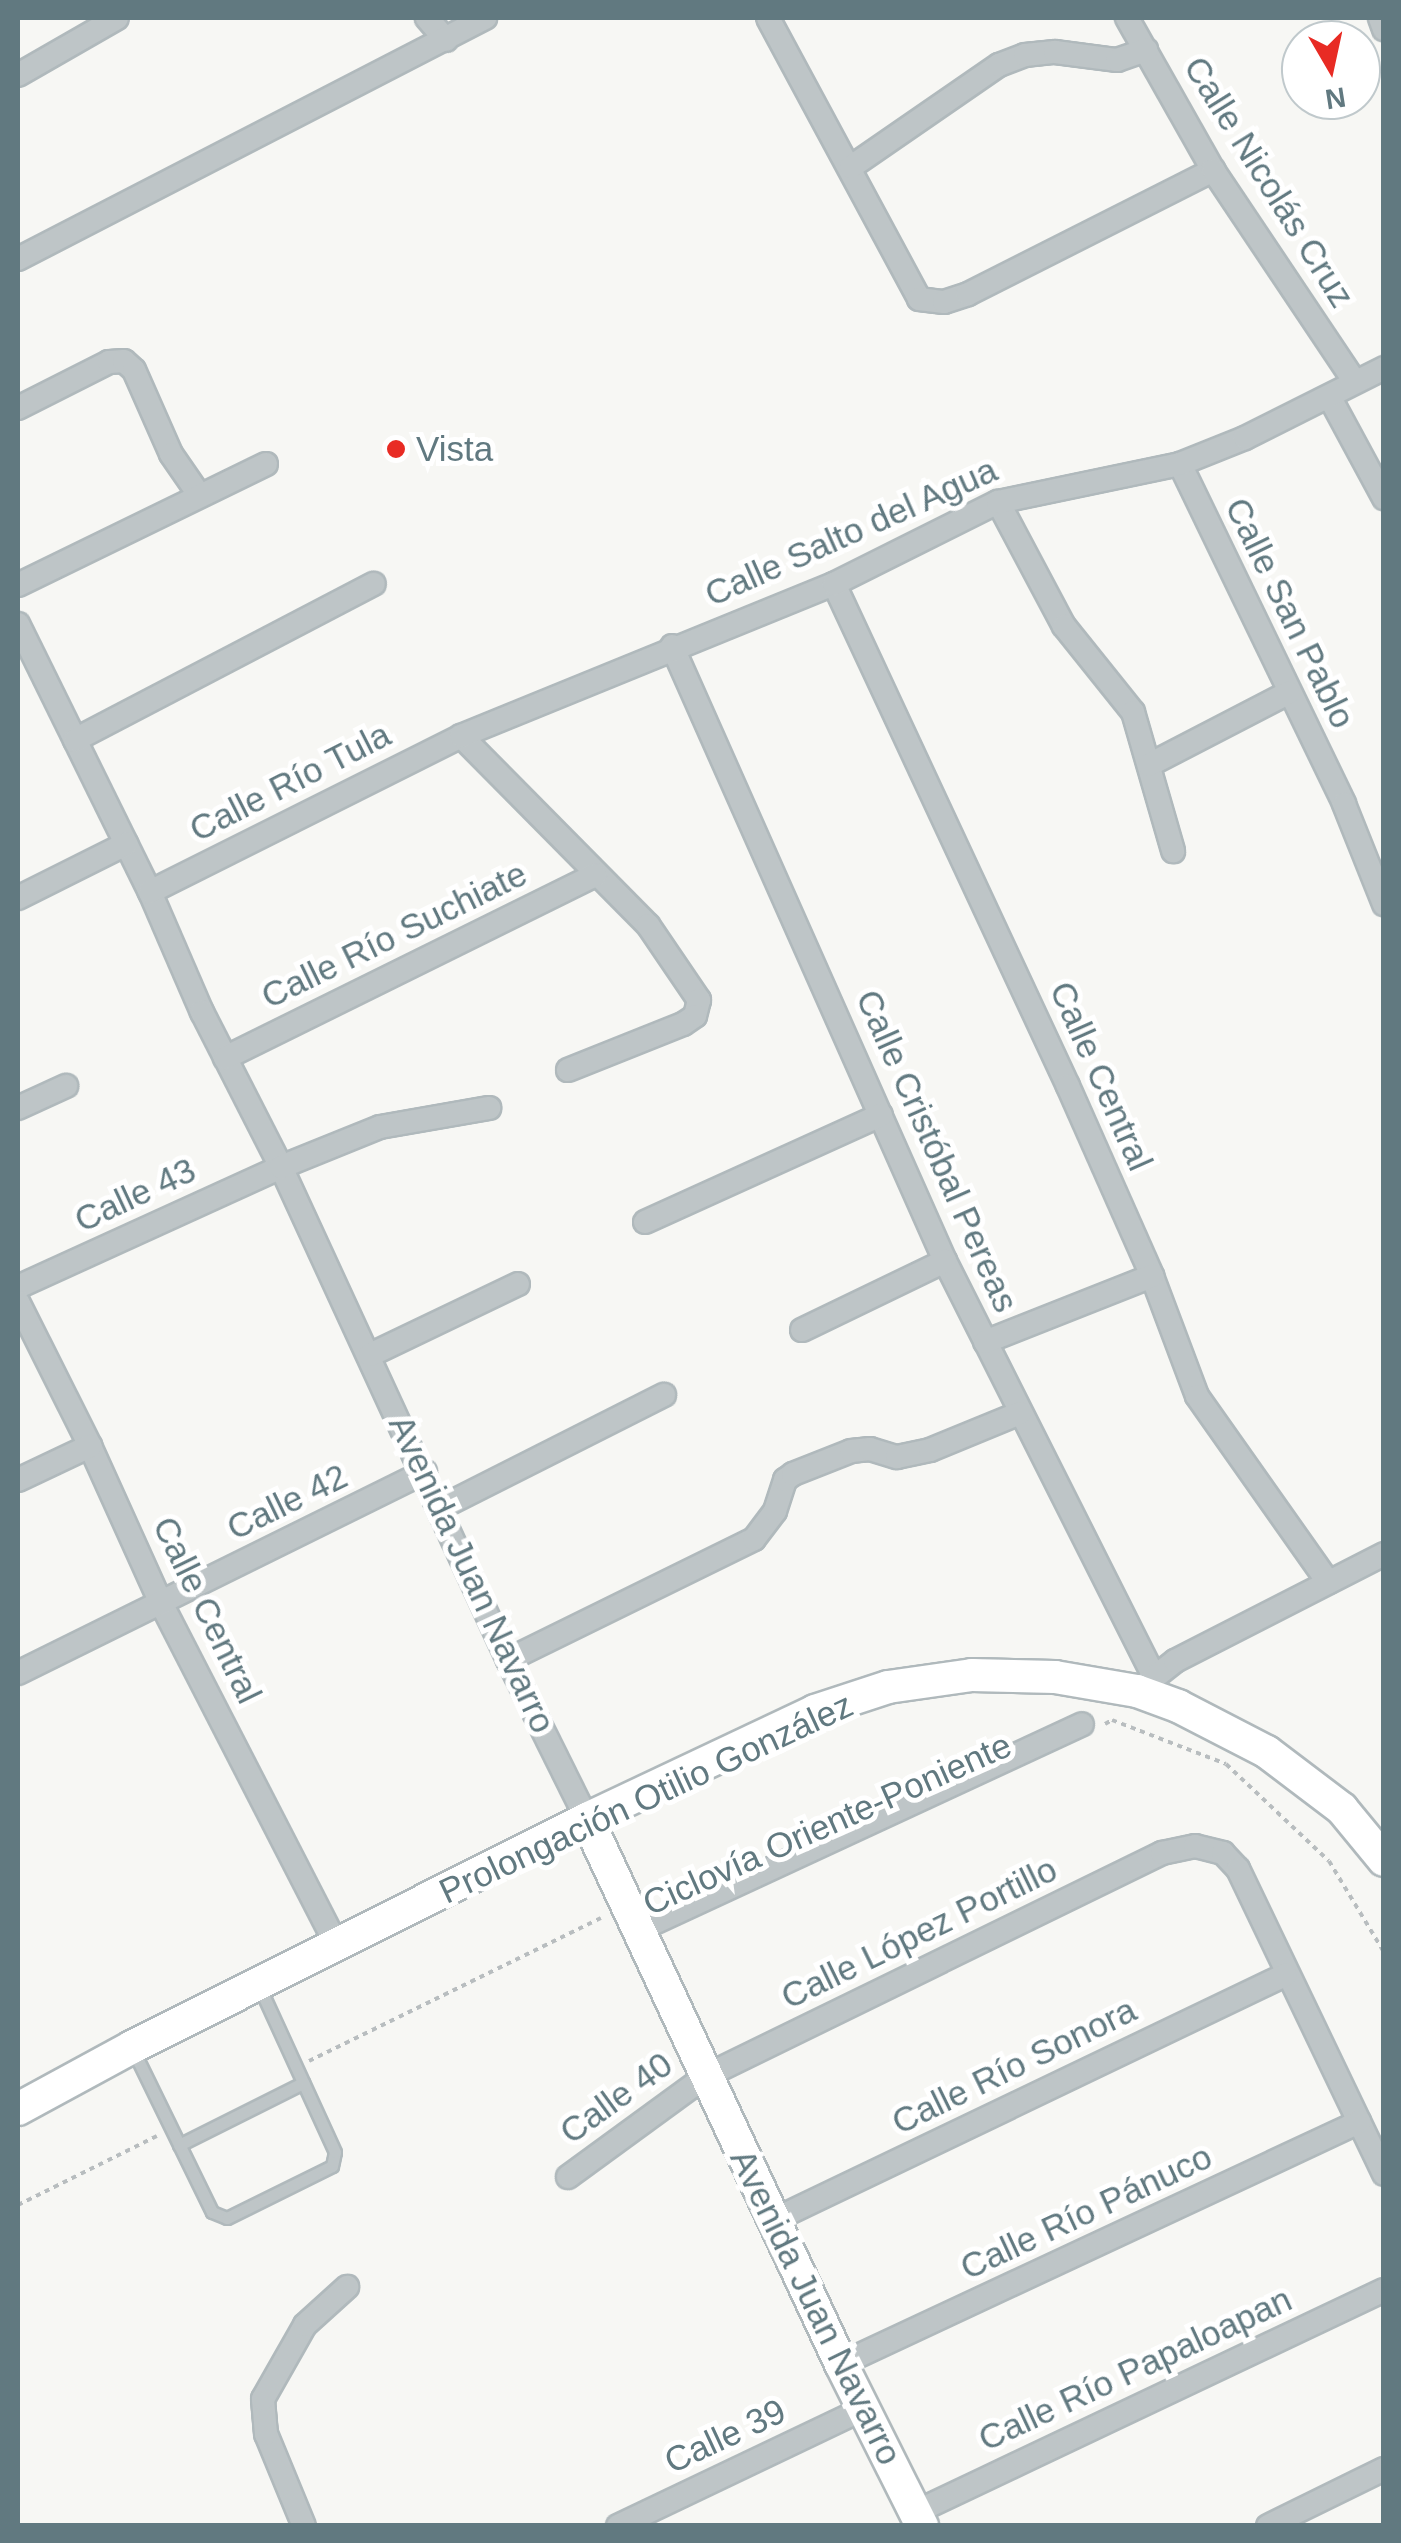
<!DOCTYPE html>
<html>
<head>
<meta charset="utf-8">
<style>
  body { margin:0 }
  #map { position:relative; width:1401px; height:2543px; overflow:hidden; background:#f7f7f4; font-family:Helvetica,sans-serif }
  div>[style] { position:absolute }
  .path>* { height:4px; margin-top:-2px; transform-origin:0; background:repeating-linear-gradient(90deg,#b8bdbf 0 5px,transparent 0 10px) }
  .roads { filter:drop-shadow(2px 0 #b0b9bc) drop-shadow(-2px 0 #b0b9bc) drop-shadow(0 2px #b0b9bc) drop-shadow(0 -2px #b0b9bc) }
  .lane>* { height:11px; margin:-5.5px; padding:0 5.5px; transform-origin:5.5px; border-radius:5.5px; background:#bec5c7 }
  .street>* { height:22px; margin:-11px; padding:0 11px; transform-origin:11px; border-radius:11px; background:#bec5c7 }
  .secondary>* { height:32px; margin:-16px; padding:0 16px; transform-origin:16px; border-radius:16px; background:#fff }
  .dots>* { width:28px; height:28px; translate:-50% -50%; box-sizing:border-box; border:5px solid #fff; border-radius:50% }
  span { translate:-50% -50%; white-space:nowrap; text-align:center; line-height:1.15; -webkit-text-stroke:10px #fff; paint-order:stroke }
  .street-label { font-size:35px; color:#617980 }
  .poi-label { font-size:35px; color:#617980 }
  .left { translate:0 -50%; text-align:left }
  .frame { position:absolute; inset:0; border:20px solid #617980; pointer-events:none }
  .north { position:absolute; left:1281px; top:20px; width:100px; height:100px; box-sizing:border-box; background:#fff; border:2px solid #c0c9cc; border-radius:50%; rotate:171deg; font-size:28px; font-weight:700; line-height:40px; text-align:center; color:#617980 }
  .north::after { content:''; display:block; margin:auto; width:35px; height:45px; background:#e82b24; clip-path:polygon(50% 0,100% 100%,50% 72%,0 100%) }
</style>
</head>
<body>
<div id="map">
  <div class="path">
    <i style="left:1105px;top:1724px;width:8px;rotate:-30deg"></i>
    <i style="left:1112px;top:1720px;width:122px;rotate:21.1deg"></i>
    <i style="left:1226px;top:1764px;width:141px;rotate:43.3deg"></i>
    <i style="left:1329px;top:1861px;width:106px;rotate:58.9deg"></i>
    <i style="left:309px;top:2061px;width:325px;rotate:-26.1deg"></i>
    <i style="left:18px;top:2205px;width:155px;rotate:-26.4deg"></i>
  </div>
  <div class="roads">
    <div class="lane">
      <i style="left:133px;top:2050px;width:180px;rotate:64deg"></i>
      <i style="left:212px;top:2212px;width:16px;rotate:22deg"></i>
      <i style="left:227px;top:2218px;width:117px;rotate:-26.3deg"></i>
      <i style="left:332px;top:2166px;width:14px;rotate:-78deg"></i>
      <i style="left:335px;top:2152px;width:183px;rotate:-114.6deg"></i>
      <i style="left:179px;top:2145px;width:139px;rotate:-26.6deg"></i>
    </div>
    <div class="street">
      <i style="left:427px;top:18px;width:29px;rotate:49deg"></i>
      <i style="left:768px;top:18px;width:319px;rotate:61.7deg"></i>
      <i style="left:919px;top:299px;width:25px;rotate:7deg"></i>
      <i style="left:944px;top:302px;width:25px;rotate:-18deg"></i>
      <i style="left:968px;top:294px;width:275px;rotate:-26.8deg"></i>
      <i style="left:1127px;top:18px;width:175px;rotate:60.5deg"></i>
      <i style="left:1213px;top:170px;width:254px;rotate:56.2deg"></i>
      <i style="left:1380px;top:18px;width:12px;rotate:70deg"></i>
      <i style="left:18px;top:75px;width:114px;rotate:-29.9deg"></i>
      <i style="left:851px;top:167px;width:180px;rotate:-34.6deg"></i>
      <i style="left:999px;top:65px;width:28px;rotate:-21deg"></i>
      <i style="left:1025px;top:55px;width:30px;rotate:-6deg"></i>
      <i style="left:1055px;top:52px;width:63px;rotate:7.4deg"></i>
      <i style="left:1117px;top:60px;width:31px;rotate:-19deg"></i>
      <i style="left:18px;top:259px;width:526px;rotate:-27.3deg"></i>
      <i style="left:1330px;top:398px;width:114px;rotate:61.6deg"></i>
      <i style="left:18px;top:408px;width:102px;rotate:-26.8deg"></i>
      <i style="left:109px;top:362px;width:15px;rotate:-4deg"></i>
      <i style="left:124px;top:361px;width:13px;rotate:42deg"></i>
      <i style="left:134px;top:370px;width:92px;rotate:66.2deg"></i>
      <i style="left:171px;top:454px;width:47px;rotate:55.3deg"></i>
      <i style="left:1180px;top:464px;width:377px;rotate:64.2deg"></i>
      <i style="left:1344px;top:804px;width:108px;rotate:68.2deg"></i>
      <i style="left:998px;top:502px;width:140px;rotate:62deg"></i>
      <i style="left:1064px;top:626px;width:110px;rotate:51.3deg"></i>
      <i style="left:1133px;top:712px;width:145px;rotate:73.9deg"></i>
      <i style="left:834px;top:584px;width:554px;rotate:65.01deg"></i>
      <i style="left:1068px;top:1086px;width:208px;rotate:66.1deg"></i>
      <i style="left:1152px;top:1276px;width:128px;rotate:69.4deg"></i>
      <i style="left:1197px;top:1396px;width:228px;rotate:54.8deg"></i>
      <i style="left:18px;top:585px;width:276px;rotate:-26deg"></i>
      <i style="left:18px;top:624px;width:299px;rotate:63.8deg"></i>
      <i style="left:150px;top:892px;width:131px;rotate:66.6deg"></i>
      <i style="left:202px;top:1012px;width:174px;rotate:63deg"></i>
      <i style="left:281px;top:1167px;width:543px;rotate:65.28deg"></i>
      <i style="left:508px;top:1660px;width:178px;rotate:63.6deg"></i>
      <i style="left:672px;top:646px;width:673px;rotate:66.06deg"></i>
      <i style="left:945px;top:1261px;width:466px;rotate:63.3deg"></i>
      <i style="left:461px;top:736px;width:266px;rotate:45.3deg"></i>
      <i style="left:648px;top:925px;width:91px;rotate:55.8deg"></i>
      <i style="left:699px;top:1000px;width:16px;rotate:104deg"></i>
      <i style="left:695px;top:1016px;width:14px;rotate:146deg"></i>
      <i style="left:683px;top:1024px;width:124px;rotate:158.2deg"></i>
      <i style="left:75px;top:740px;width:337px;rotate:-27.6deg"></i>
      <i style="left:1149px;top:765px;width:157px;rotate:-27.4deg"></i>
      <i style="left:150px;top:892px;width:348px;rotate:-26.6deg"></i>
      <i style="left:461px;top:736px;width:403px;rotate:-22.2deg"></i>
      <i style="left:834px;top:584px;width:183px;rotate:-26.6deg"></i>
      <i style="left:998px;top:502px;width:186px;rotate:-11.8deg"></i>
      <i style="left:1180px;top:464px;width:70px;rotate:-21.8deg"></i>
      <i style="left:1245px;top:438px;width:156px;rotate:-26.7deg"></i>
      <i style="left:18px;top:898px;width:121px;rotate:-26.6deg"></i>
      <i style="left:225px;top:1058px;width:413px;rotate:-26.3deg"></i>
      <i style="left:18px;top:1108px;width:53px;rotate:-24.6deg"></i>
      <i style="left:645px;top:1222px;width:259px;rotate:-24.4deg"></i>
      <i style="left:18px;top:1287px;width:289px;rotate:-24.5deg"></i>
      <i style="left:281px;top:1167px;width:107px;rotate:-22deg"></i>
      <i style="left:380px;top:1127px;width:111px;rotate:-9.9deg"></i>
      <i style="left:18px;top:1302px;width:161px;rotate:63.4deg"></i>
      <i style="left:90px;top:1446px;width:172px;rotate:65.7deg"></i>
      <i style="left:161px;top:1603px;width:386px;rotate:62.8deg"></i>
      <i style="left:802px;top:1330px;width:159px;rotate:-25.8deg"></i>
      <i style="left:985px;top:1342px;width:180px;rotate:-21.6deg"></i>
      <i style="left:370px;top:1355px;width:164px;rotate:-25.6deg"></i>
      <i style="left:18px;top:1480px;width:80px;rotate:-25.3deg"></i>
      <i style="left:440px;top:1508px;width:251px;rotate:-26.8deg"></i>
      <i style="left:508px;top:1660px;width:274px;rotate:-26.2deg"></i>
      <i style="left:754px;top:1539px;width:35px;rotate:-53deg"></i>
      <i style="left:775px;top:1511px;width:33px;rotate:-72deg"></i>
      <i style="left:785px;top:1480px;width:10px;rotate:-37deg"></i>
      <i style="left:793px;top:1474px;width:62px;rotate:-21.6deg"></i>
      <i style="left:851px;top:1451px;width:19px;rotate:-6deg"></i>
      <i style="left:870px;top:1449px;width:28px;rotate:17deg"></i>
      <i style="left:897px;top:1457px;width:34px;rotate:-12deg"></i>
      <i style="left:930px;top:1450px;width:97px;rotate:-22.3deg"></i>
      <i style="left:18px;top:1673px;width:454px;rotate:-26.3deg"></i>
      <i style="left:1142px;top:1687px;width:42px;rotate:-38.2deg"></i>
      <i style="left:1175px;top:1661px;width:235px;rotate:-27.1deg"></i>
      <i style="left:641px;top:1929px;width:486px;rotate:-24.9deg"></i>
      <i style="left:568px;top:2177px;width:171px;rotate:-36.2deg"></i>
      <i style="left:706px;top:2076px;width:508px;rotate:-26.06deg"></i>
      <i style="left:1162px;top:1853px;width:34px;rotate:-12deg"></i>
      <i style="left:1195px;top:1846px;width:29px;rotate:14deg"></i>
      <i style="left:1223px;top:1853px;width:22px;rotate:47deg"></i>
      <i style="left:1238px;top:1869px;width:338px;rotate:64.4deg"></i>
      <i style="left:774px;top:2220px;width:567px;rotate:-25.62deg"></i>
      <i style="left:841px;top:2364px;width:572px;rotate:-25.04deg"></i>
      <i style="left:916px;top:2512px;width:518px;rotate:-25.38deg"></i>
      <i style="left:304px;top:2526px;width:100px;rotate:-112.4deg"></i>
      <i style="left:266px;top:2434px;width:35px;rotate:-95deg"></i>
      <i style="left:263px;top:2399px;width:85px;rotate:-60.4deg"></i>
      <i style="left:305px;top:2325px;width:57px;rotate:-42.1deg"></i>
      <i style="left:618px;top:2526px;width:272px;rotate:-25.5deg"></i>
      <i style="left:1268px;top:2526px;width:129px;rotate:-26.2deg"></i>
    </div>
    <div class="secondary">
      <i style="left:587px;top:1819px;width:601px;rotate:65.01deg"></i>
      <i style="left:841px;top:2364px;width:181px;rotate:63.4deg"></i>
      <i style="left:18px;top:2109px;width:130px;rotate:-28.5deg"></i>
      <i style="left:132px;top:2047px;width:509px;rotate:-26.62deg"></i>
      <i style="left:587px;top:1819px;width:252px;rotate:-25.3deg"></i>
      <i style="left:815px;top:1711px;width:77px;rotate:-18.2deg"></i>
      <i style="left:888px;top:1687px;width:85px;rotate:-8.1deg"></i>
      <i style="left:972px;top:1675px;width:83px;rotate:1.4deg"></i>
      <i style="left:1055px;top:1677px;width:83px;rotate:9.7deg"></i>
      <i style="left:1137px;top:1691px;width:44px;rotate:20.1deg"></i>
      <i style="left:1178px;top:1706px;width:100px;rotate:27.3deg"></i>
      <i style="left:1267px;top:1752px;width:94px;rotate:37.2deg"></i>
      <i style="left:1342px;top:1809px;width:66px;rotate:50.5deg"></i>
    </div>
  </div>
  <div class="dots">
    <i style="left:396px;top:449px;background:#e82b24"></i>
  </div>
  <div class="street-label">
    <span style="left:1269px;top:182px;rotate:58deg">Calle Nicolás Cruz</span>
    <span style="left:851px;top:532px;rotate:-24deg">Calle Salto del Agua</span>
    <span style="left:1290px;top:613px;rotate:64deg">Calle San Pablo</span>
    <span style="left:290px;top:782px;rotate:-27deg">Calle Río Tula</span>
    <span style="left:394px;top:935px;rotate:-26deg">Calle Río Suchiate</span>
    <span style="left:1101px;top:1076px;rotate:66deg">Calle Central</span>
    <span style="left:937px;top:1151px;rotate:66deg">Calle Cristóbal Pereas</span>
    <span style="left:135px;top:1195px;rotate:-25deg">Calle 43</span>
    <span style="left:287px;top:1502px;rotate:-26deg">Calle 42</span>
    <span style="left:472px;top:1574px;rotate:65deg">Avenida Juan Navarro</span>
    <span style="left:207px;top:1610px;rotate:64deg">Calle Central</span>
    <span style="left:646px;top:1798px;rotate:-25deg">Prolongación Otilio González</span>
    <span style="left:827px;top:1824px;rotate:-24deg">Ciclovía Oriente-Poniente</span>
    <span style="left:919px;top:1933px;rotate:-26deg">Calle López Portillo</span>
    <span style="left:1014px;top:2066px;rotate:-26deg">Calle Río Sonora</span>
    <span style="left:616px;top:2098px;rotate:-36deg">Calle 40</span>
    <span style="left:1086px;top:2212px;rotate:-25deg">Calle Río Pánuco</span>
    <span style="left:816px;top:2307px;rotate:64deg">Avenida Juan Navarro</span>
    <span style="left:1135px;top:2369px;rotate:-25deg">Calle Río Papaloapan</span>
    <span style="left:725px;top:2436px;rotate:-25deg">Calle 39</span>
  </div>
  <div class="poi-label">
    <span class="left" style="left:416px;top:449px">Vista</span>
  </div>
  <div class="frame"></div>
  <div class="north">N</div>
</div>
</body>
</html>
